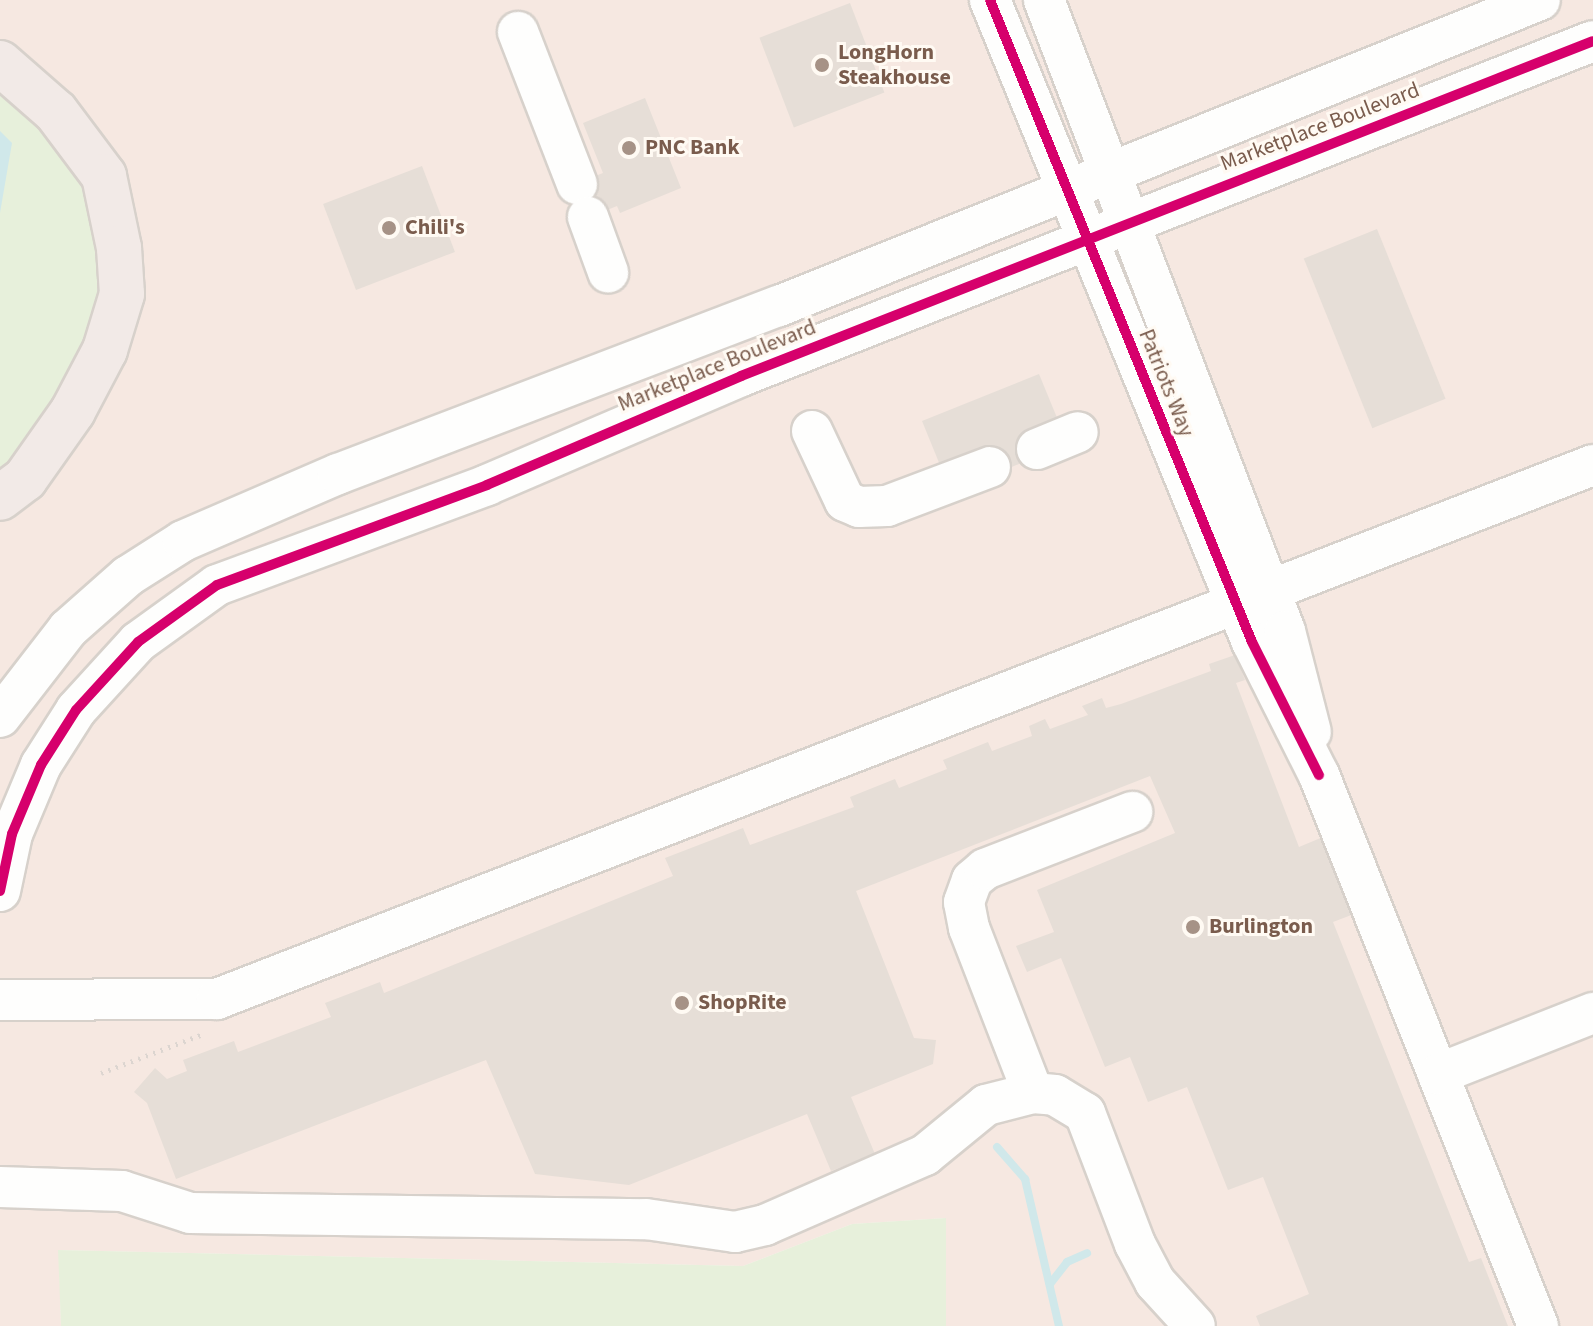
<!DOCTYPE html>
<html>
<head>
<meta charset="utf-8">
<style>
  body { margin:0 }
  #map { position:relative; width:1593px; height:1326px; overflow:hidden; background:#f9f5f0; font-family:"Source Sans 3",sans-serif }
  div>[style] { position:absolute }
  .commercial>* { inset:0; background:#f6e8e1 }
  .green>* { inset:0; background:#e7f0db }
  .water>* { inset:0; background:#d0e8ea }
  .stream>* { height:8px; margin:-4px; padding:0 4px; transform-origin:4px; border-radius:4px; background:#d0e8ea }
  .building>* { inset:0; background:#e6ded7; transform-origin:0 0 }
  .path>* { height:5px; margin-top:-2.5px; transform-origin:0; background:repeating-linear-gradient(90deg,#dcd5d0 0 2px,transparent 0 8px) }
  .roads { filter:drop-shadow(2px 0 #d7d1cb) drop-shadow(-2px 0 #d7d1cb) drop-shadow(0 2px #d7d1cb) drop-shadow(0 -2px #d7d1cb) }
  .minor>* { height:40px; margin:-20px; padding:0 20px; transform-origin:20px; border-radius:20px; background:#fefefd }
  .highway>* { height:44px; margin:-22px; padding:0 22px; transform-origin:22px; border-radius:22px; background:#f2eae7 }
  .cycleway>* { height:10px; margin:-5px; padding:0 5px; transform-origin:5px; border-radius:5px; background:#d6006c }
  .dots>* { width:22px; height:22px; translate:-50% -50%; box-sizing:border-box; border:4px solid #fffaf3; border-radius:50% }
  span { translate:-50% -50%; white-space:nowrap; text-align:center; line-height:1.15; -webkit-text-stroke:6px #fffaf3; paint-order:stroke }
  .poi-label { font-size:22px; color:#7a5c4d; font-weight:700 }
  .left { translate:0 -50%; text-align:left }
  .street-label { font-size:22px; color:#7a5c4d }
</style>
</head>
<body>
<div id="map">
  <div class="commercial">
    <i style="clip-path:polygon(0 0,1593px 0,1593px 1326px,946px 1326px,946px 1218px,852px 1224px,743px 1266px,59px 1250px,61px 1326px,0 1326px)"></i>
  </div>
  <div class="green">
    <i style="clip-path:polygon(0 86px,64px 147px,99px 225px,101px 317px,55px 416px,0 472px)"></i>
    <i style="clip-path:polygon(946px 1218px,946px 1326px,61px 1326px,58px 1250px,743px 1266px,852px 1224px)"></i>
  </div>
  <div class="water">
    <i style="clip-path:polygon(0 131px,12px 143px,0 213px)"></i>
  </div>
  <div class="stream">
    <i style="left:997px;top:1147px;width:43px;rotate:48.8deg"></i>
    <i style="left:1025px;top:1179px;width:151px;rotate:77deg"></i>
    <i style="left:1050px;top:1284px;width:28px;rotate:-52deg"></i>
    <i style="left:1067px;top:1262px;width:22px;rotate:-24deg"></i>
  </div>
  <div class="building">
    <i style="left:850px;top:3px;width:96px;height:97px;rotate:69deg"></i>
    <i style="clip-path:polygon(645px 98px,681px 188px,620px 213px,617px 206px,585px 219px,572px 185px,603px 173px,583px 123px)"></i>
    <i style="left:422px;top:166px;width:92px;height:106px;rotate:69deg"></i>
    <i style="left:1377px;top:229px;width:183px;height:79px;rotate:68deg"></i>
    <i style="clip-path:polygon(1039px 374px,1060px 425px,1040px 455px,993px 475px,942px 470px,922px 421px)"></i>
    <i style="clip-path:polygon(1235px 655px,1245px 680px,1236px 683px,1299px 847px,1323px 837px,1354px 914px,1333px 922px,1469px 1262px,1481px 1258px,1508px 1326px,1260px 1326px,1256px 1316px,1309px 1294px,1263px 1177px,1228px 1190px,1187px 1087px,1148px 1102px,1130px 1057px,1105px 1067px,1061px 958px,1027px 972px,1016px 946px,1054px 932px,1037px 890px,1175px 833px,1150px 776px,856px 891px,914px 1038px,936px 1040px,933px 1064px,851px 1097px,875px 1154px,831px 1171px,807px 1114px,629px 1185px,535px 1174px,486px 1060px,176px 1179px,147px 1103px,134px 1092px,155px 1068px,167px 1079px,187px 1071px,183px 1060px,234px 1041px,238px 1052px,331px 1017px,325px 1003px,380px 982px,384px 993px,673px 876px,665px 858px,743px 828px,750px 845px,854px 807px,850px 797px,895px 779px,899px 788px,947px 769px,943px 760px,988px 742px,992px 751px,1032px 736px,1029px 726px,1045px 719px,1050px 729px,1088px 715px,1082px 706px,1102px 698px,1106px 708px,1121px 704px,1211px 671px,1209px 664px)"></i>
  </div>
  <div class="path">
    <i style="left:101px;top:1073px;width:109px;rotate:-20.9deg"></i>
  </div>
  <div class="roads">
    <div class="minor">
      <i style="left:990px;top:0;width:693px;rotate:67.8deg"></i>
      <i style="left:1252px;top:642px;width:149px;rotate:63.3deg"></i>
      <i style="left:1319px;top:775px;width:593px;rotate:68.32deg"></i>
      <i style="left:1044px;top:0;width:675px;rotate:69.1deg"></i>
      <i style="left:1285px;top:631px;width:104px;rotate:75.6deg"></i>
      <i style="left:518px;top:32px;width:163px;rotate:68.8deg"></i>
      <i style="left:588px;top:217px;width:59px;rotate:70deg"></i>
      <i style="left:812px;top:431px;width:77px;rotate:64.8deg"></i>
      <i style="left:845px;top:501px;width:15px;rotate:23deg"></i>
      <i style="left:859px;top:507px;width:28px;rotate:-2deg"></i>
      <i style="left:887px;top:506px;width:110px;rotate:-20.7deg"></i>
      <i style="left:1037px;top:449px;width:44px;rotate:-22.5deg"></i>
      <i style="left:0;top:717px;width:111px;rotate:-52.3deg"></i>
      <i style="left:68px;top:629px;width:80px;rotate:-41.5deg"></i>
      <i style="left:128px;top:576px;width:65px;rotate:-32.5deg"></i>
      <i style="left:183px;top:541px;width:169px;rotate:-23.4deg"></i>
      <i style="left:338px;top:474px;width:472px;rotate:-20.9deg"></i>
      <i style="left:779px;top:306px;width:820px;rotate:-21.91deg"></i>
      <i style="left:0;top:891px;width:58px;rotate:-78.1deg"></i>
      <i style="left:12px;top:834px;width:75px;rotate:-67.2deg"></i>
      <i style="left:41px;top:765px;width:65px;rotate:-57.5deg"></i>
      <i style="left:76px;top:710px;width:92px;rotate:-47.6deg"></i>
      <i style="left:138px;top:642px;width:97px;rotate:-35.8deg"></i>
      <i style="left:217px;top:585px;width:288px;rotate:-20.3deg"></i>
      <i style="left:487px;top:485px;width:276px;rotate:-23.2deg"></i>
      <i style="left:741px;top:376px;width:915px;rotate:-21.46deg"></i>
      <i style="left:0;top:1000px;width:217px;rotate:-0.3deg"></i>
      <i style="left:217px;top:999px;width:1476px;rotate:-21.21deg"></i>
      <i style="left:1438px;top:1074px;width:167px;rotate:-21.5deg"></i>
      <i style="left:1033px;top:1093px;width:177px;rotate:-111.2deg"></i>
      <i style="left:969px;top:928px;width:26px;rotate:-101deg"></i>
      <i style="left:964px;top:902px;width:23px;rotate:-70deg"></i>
      <i style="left:972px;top:880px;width:17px;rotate:-40deg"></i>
      <i style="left:985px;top:869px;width:158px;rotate:-21.2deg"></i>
      <i style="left:0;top:1187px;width:122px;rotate:1.9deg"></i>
      <i style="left:122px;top:1191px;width:71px;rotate:17.9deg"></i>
      <i style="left:190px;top:1213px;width:456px;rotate:0.8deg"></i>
      <i style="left:646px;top:1219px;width:90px;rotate:8.3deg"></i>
      <i style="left:735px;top:1232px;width:31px;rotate:-13deg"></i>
      <i style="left:765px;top:1225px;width:175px;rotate:-23.6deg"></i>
      <i style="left:925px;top:1155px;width:79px;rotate:-39.3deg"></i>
      <i style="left:986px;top:1105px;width:49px;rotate:-14.3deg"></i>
      <i style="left:1033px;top:1093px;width:22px;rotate:5deg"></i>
      <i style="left:1055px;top:1095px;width:35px;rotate:31deg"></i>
      <i style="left:1085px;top:1113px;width:140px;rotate:69.1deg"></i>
      <i style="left:1135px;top:1244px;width:43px;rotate:62.2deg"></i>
      <i style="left:1155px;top:1282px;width:59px;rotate:47.7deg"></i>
    </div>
    <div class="highway">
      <i style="left:0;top:63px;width:74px;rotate:41.2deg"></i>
      <i style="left:56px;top:112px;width:80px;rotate:53.1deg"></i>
      <i style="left:104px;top:176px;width:74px;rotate:78.2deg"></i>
      <i style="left:119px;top:248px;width:46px;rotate:86.3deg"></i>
      <i style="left:122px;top:294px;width:59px;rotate:106.9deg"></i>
      <i style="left:105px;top:350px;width:69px;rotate:117.7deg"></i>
      <i style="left:73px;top:411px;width:83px;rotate:125.2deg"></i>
      <i style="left:25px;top:479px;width:31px;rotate:143deg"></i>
    </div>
  </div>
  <div class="cycleway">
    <i style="left:990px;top:0;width:693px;rotate:67.8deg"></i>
    <i style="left:1252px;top:642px;width:149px;rotate:63.3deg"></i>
    <i style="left:0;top:891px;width:58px;rotate:-78.1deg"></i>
    <i style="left:12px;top:834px;width:75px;rotate:-67.2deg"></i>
    <i style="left:41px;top:765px;width:65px;rotate:-57.5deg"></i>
    <i style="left:76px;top:710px;width:92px;rotate:-47.6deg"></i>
    <i style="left:138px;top:642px;width:97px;rotate:-35.8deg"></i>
    <i style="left:217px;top:585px;width:288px;rotate:-20.3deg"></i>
    <i style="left:487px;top:485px;width:276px;rotate:-23.2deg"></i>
    <i style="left:741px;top:376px;width:915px;rotate:-21.46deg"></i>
  </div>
  <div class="dots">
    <i style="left:822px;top:65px;background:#a69286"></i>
    <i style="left:629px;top:148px;background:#a69286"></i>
    <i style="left:389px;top:228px;background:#a69286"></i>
    <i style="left:1193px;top:927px;background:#a69286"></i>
    <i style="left:682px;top:1003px;background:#a69286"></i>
  </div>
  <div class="poi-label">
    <span class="left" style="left:838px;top:65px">LongHorn<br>Steakhouse</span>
    <span class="left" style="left:645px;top:148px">PNC Bank</span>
    <span class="left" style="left:405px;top:228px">Chili's</span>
    <span class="left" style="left:1209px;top:927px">Burlington</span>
    <span class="left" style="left:698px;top:1003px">ShopRite</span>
  </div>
  <div class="street-label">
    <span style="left:1320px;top:127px;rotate:-21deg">Marketplace Boulevard</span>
    <span style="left:717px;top:366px;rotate:-22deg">Marketplace Boulevard</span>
    <span style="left:1166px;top:383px;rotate:68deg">Patriots Way</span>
  </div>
</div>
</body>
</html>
